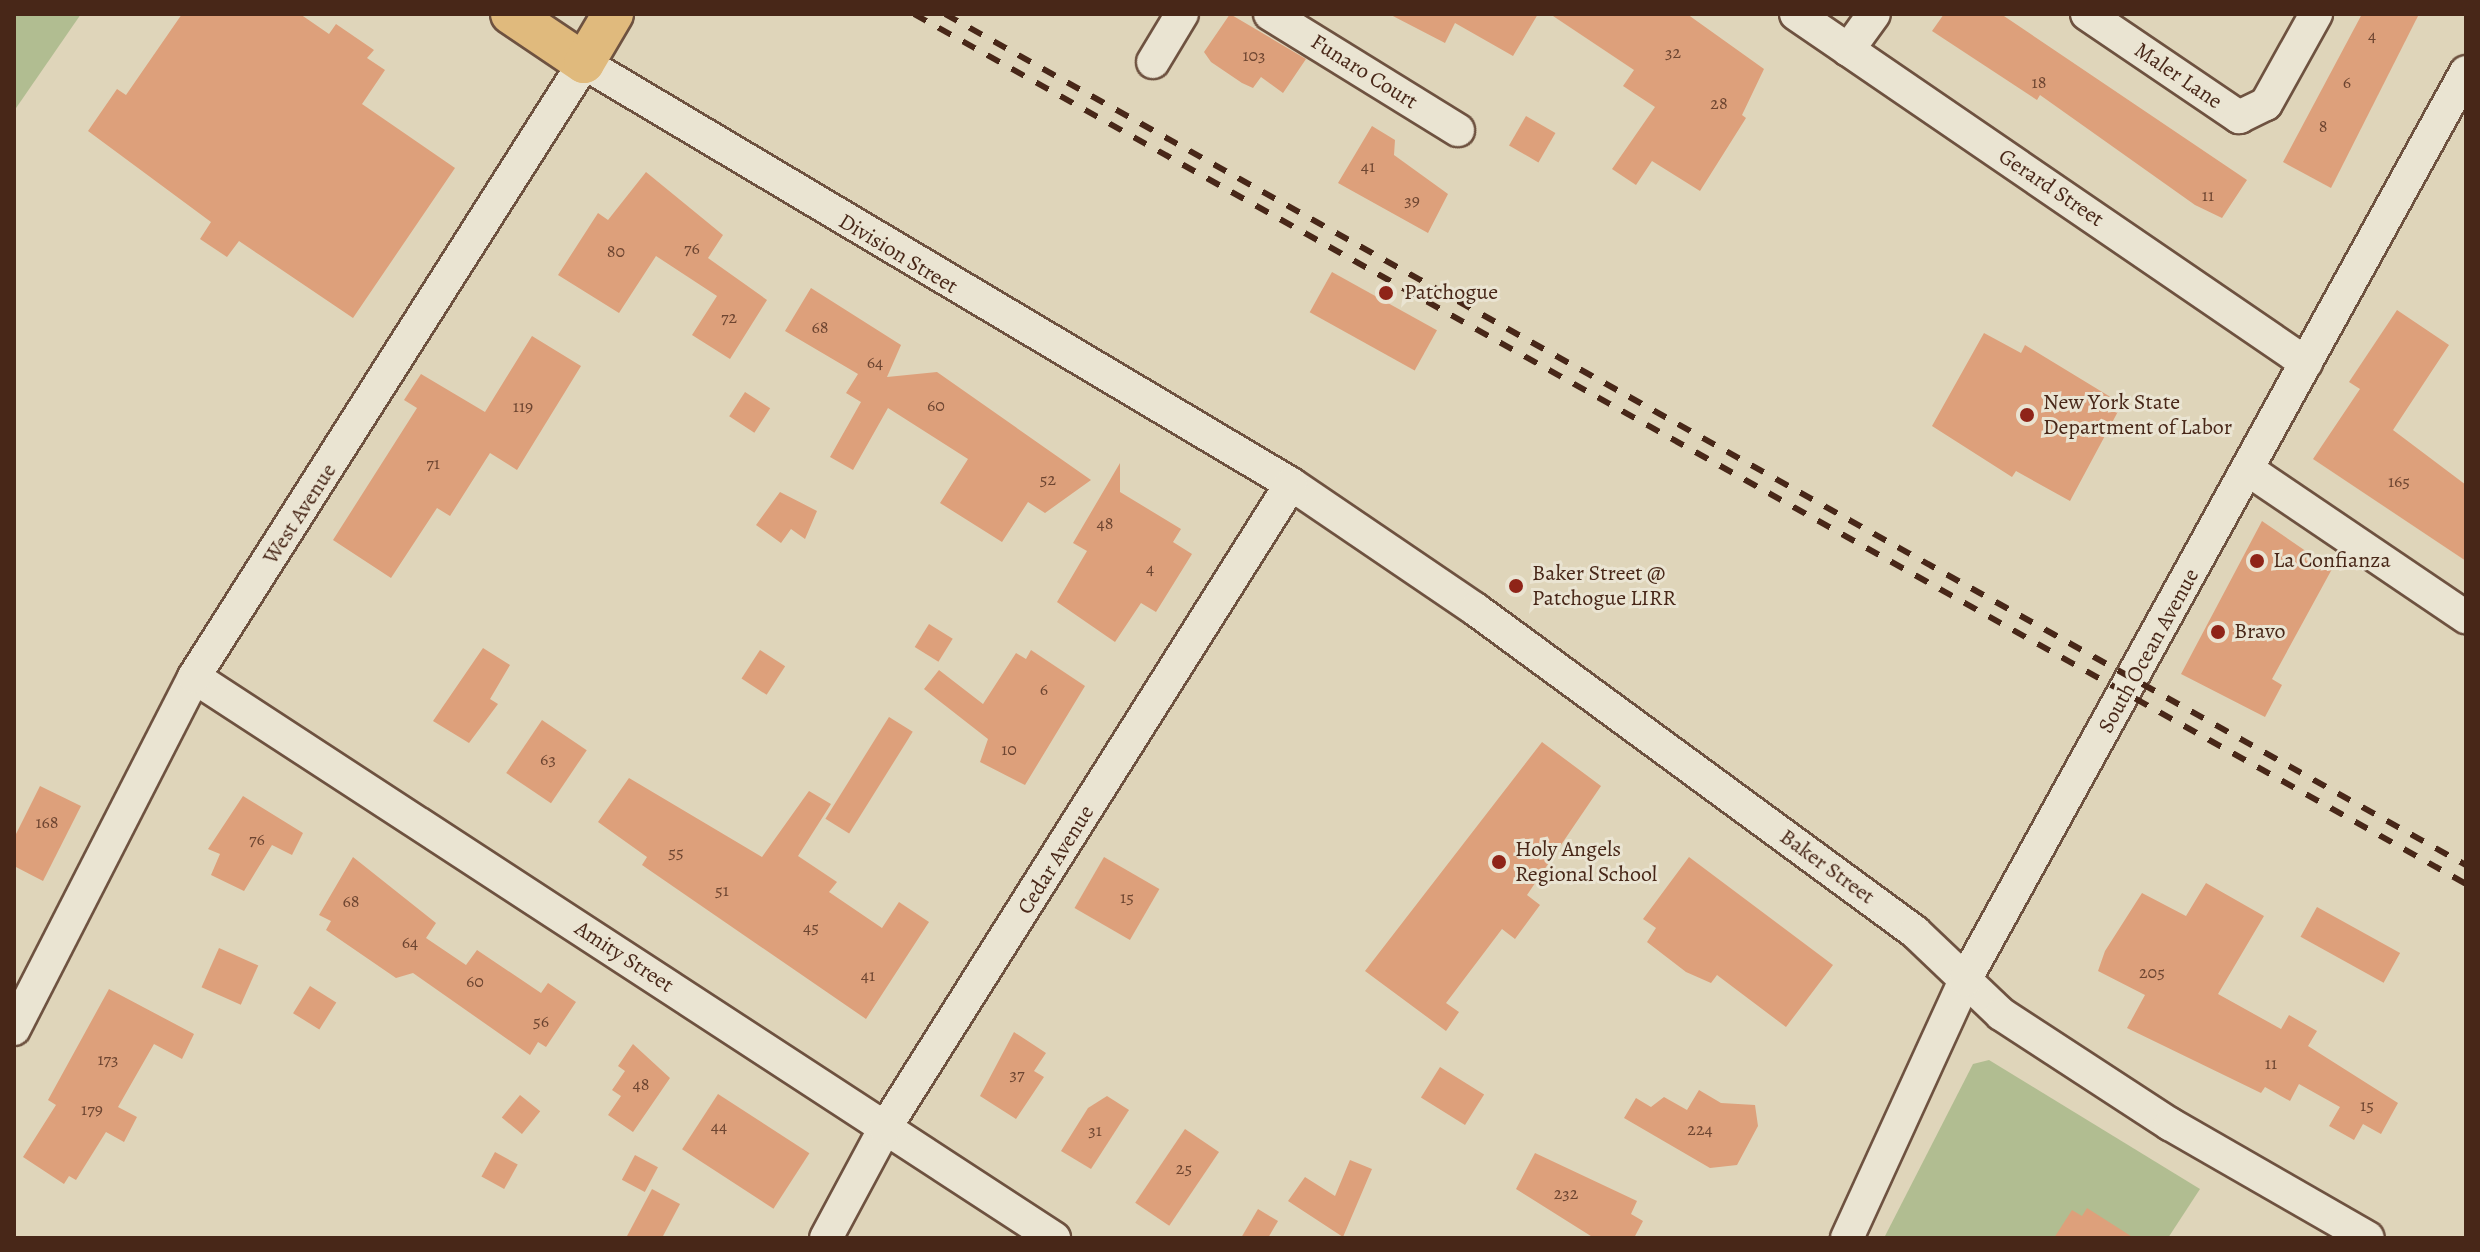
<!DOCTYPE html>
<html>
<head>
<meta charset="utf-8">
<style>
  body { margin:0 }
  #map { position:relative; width:2480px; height:1252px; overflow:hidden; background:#dfd5ba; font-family:Alegreya,serif }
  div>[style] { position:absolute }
  .green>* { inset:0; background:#b1bd91 }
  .building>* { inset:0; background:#dda07b; transform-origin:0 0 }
  .roads { filter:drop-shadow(2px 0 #6e5240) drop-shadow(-2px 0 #6e5240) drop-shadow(0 2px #6e5240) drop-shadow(0 -2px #6e5240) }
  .minor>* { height:32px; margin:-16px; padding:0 16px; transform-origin:16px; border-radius:16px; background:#eae4d2 }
  .major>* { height:40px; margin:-20px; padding:0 20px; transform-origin:20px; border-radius:20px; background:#e0ba7d }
  .rail>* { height:6px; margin-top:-3px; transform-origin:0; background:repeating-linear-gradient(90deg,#482718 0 14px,transparent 0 28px) }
  .dots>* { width:22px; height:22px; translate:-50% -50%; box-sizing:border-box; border:4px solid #eae4d2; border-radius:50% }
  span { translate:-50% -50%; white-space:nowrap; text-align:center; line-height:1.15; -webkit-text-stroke:6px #eae4d2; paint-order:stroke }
  .number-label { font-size:18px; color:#6d4531 }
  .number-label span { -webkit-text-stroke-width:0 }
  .street-label { font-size:22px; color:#482718 }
  .poi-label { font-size:22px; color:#482718 }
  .left { translate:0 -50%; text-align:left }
  .frame { position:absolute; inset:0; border:16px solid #482718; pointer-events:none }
</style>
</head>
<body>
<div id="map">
  <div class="green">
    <i style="clip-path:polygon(14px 14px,81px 14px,14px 111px)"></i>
    <i style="clip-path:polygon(1989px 1060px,2200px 1189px,2168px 1238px,1884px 1238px,1973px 1064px)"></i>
  </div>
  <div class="building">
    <i style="clip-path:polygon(182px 14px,300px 14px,329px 34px,336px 24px,374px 50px,367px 58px,385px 70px,362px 104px,455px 168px,353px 318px,239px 241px,227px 257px,200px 239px,211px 222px,88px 131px,117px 89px,126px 95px)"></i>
    <i style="clip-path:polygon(1230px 14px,1306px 59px,1283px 93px,1261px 77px,1253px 88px,1242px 83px,1211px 62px,1204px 52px)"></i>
    <i style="clip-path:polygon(1389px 14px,1538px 14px,1513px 56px,1455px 23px,1445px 43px)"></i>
    <i style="clip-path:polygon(1550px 14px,1687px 14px,1764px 69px,1742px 115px,1746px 118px,1700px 191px,1652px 161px,1636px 185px,1612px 169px,1655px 107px,1623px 86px,1634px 70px)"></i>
    <i style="clip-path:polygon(1944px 14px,2001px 14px,2247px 180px,2222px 218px,2195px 205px,2040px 95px,2037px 100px,1932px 31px)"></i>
    <i style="clip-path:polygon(2362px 14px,2419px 14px,2331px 188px,2283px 162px)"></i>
    <i style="left:1526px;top:116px;width:34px;height:34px;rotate:30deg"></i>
    <i style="clip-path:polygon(1372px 126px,1395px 140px,1394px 155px,1448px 194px,1428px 233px,1338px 183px)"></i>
    <i style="clip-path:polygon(646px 172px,723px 235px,708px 258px,767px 300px,730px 359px,692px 335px,717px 296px,656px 256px,619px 313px,558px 275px,598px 213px,608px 220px)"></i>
    <i style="left:1332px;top:272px;width:120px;height:46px;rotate:29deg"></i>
    <i style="clip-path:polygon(811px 288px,901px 345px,887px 377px,937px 372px,1091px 480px,1045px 513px,1028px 502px,1002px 542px,940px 503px,968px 459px,888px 408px,853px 470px,830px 457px,861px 402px,846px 393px,858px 374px,785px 331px)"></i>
    <i style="clip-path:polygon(2397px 310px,2449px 345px,2393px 430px,2466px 485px,2466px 561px,2313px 459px,2360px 389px,2349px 382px)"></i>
    <i style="clip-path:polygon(1984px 333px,2021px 353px,2025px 345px,2122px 404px,2070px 501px,2016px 471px,2012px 477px,1932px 426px)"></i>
    <i style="clip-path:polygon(532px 336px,581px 366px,517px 470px,490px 453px,450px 516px,437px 508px,391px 578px,333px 540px,417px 408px,404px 400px,421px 374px,485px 412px)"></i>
    <i style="left:745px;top:392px;width:30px;height:29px;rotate:33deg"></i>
    <i style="clip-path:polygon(1120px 463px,1120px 492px,1181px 529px,1173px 542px,1192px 554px,1156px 612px,1141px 603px,1115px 642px,1057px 602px,1087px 551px,1073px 543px)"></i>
    <i style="clip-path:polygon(780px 492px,817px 511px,805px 539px,791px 529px,781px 543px,756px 525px)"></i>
    <i style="clip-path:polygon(2262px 521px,2332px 569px,2272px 679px,2282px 685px,2265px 717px,2181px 674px)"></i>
    <i style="left:929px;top:624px;width:28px;height:27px;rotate:32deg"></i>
    <i style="clip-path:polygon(483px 648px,510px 665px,490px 699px,498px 704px,469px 743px,433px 721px)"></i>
    <i style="left:760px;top:650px;width:30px;height:34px;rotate:33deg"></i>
    <i style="clip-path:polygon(1031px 650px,1085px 686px,1025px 785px,980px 762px,988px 739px,924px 689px,939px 670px,983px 704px,1016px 653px,1026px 659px)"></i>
    <i style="left:889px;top:717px;width:28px;height:120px;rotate:32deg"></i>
    <i style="left:542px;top:720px;width:54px;height:64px;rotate:34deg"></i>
    <i style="clip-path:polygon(1542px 742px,1601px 786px,1527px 895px,1540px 905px,1515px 939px,1502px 929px,1446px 1003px,1459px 1012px,1446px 1031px,1365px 971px)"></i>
    <i style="clip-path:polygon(629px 778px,762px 857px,809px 791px,831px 804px,798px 856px,837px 882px,829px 892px,882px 928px,899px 902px,929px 922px,866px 1019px,642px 865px,647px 857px,598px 822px)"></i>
    <i style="clip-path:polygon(40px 786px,81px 806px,43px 881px,14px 866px,14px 838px)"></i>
    <i style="clip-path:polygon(243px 796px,303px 833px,292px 855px,272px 845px,244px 891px,211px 875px,220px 854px,208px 849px)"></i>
    <i style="clip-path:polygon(353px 857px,436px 923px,426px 938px,466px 965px,477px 950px,541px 993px,548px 983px,576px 1002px,546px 1047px,538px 1042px,530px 1055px,413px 973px,396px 978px,326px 930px,331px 921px,319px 915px)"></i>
    <i style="left:1104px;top:857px;width:64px;height:59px;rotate:30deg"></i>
    <i style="clip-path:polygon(1689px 857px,1833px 965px,1786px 1027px,1717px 975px,1711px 983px,1686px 972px,1647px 942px,1656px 928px,1643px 919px)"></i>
    <i style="clip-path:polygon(2206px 883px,2264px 916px,2218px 994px,2281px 1029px,2289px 1015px,2317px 1031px,2308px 1046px,2398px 1103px,2381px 1134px,2363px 1124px,2354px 1140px,2329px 1126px,2340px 1107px,2299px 1084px,2290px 1101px,2265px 1087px,2261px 1093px,2127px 1028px,2145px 995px,2098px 971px,2105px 951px,2142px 893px,2186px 916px)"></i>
    <i style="left:2317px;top:907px;width:95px;height:34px;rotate:29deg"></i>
    <i style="left:219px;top:948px;width:43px;height:43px;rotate:24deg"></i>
    <i style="left:310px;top:986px;width:31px;height:32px;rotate:32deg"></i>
    <i style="clip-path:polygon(109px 989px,194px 1034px,182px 1059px,154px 1044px,118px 1107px,137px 1117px,124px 1142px,106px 1132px,76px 1180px,69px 1176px,64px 1184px,23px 1157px,56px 1105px,48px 1100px)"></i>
    <i style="clip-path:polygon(1014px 1032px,1046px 1053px,1034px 1071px,1044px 1077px,1016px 1119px,980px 1096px)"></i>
    <i style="clip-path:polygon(633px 1044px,670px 1078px,633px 1132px,608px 1115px,621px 1096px,612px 1090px,625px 1071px,618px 1066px)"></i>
    <i style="left:1440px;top:1067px;width:52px;height:36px;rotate:32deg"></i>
    <i style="clip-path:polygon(1699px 1090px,1721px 1103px,1755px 1105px,1758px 1126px,1737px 1165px,1710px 1168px,1624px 1118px,1636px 1098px,1651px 1107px,1664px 1097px,1687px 1110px)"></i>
    <i style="left:718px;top:1094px;width:109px;height:66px;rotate:33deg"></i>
    <i style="left:520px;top:1095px;width:26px;height:29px;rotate:39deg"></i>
    <i style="clip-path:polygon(1107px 1096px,1129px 1110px,1091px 1169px,1061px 1151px,1088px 1108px)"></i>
    <i style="left:1185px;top:1129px;width:41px;height:89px;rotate:34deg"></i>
    <i style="left:495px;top:1152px;width:26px;height:28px;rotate:29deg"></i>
    <i style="clip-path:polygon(1535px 1153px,1637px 1201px,1631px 1214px,1643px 1221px,1634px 1238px,1594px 1238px,1516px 1189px)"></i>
    <i style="left:635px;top:1155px;width:26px;height:28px;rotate:28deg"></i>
    <i style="clip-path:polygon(1350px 1160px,1372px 1169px,1343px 1237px,1288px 1201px,1305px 1177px,1335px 1196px)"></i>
    <i style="clip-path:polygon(652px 1189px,680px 1204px,662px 1238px,626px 1238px)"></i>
    <i style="clip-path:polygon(2087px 1208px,2134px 1238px,2054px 1238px,2072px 1210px,2082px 1216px)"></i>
    <i style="clip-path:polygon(1258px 1209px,1278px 1221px,1268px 1238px,1241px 1238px)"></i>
  </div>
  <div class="roads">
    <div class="minor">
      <i style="left:1270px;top:14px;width:221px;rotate:31.7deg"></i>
      <i style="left:1796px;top:14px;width:618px;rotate:34.38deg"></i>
      <i style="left:2087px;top:14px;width:184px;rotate:34.1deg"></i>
      <i style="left:2239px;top:117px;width:30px;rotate:-26deg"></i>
      <i style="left:2266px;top:104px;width:103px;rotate:-60.9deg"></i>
      <i style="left:1848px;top:50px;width:44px;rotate:-54.2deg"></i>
      <i style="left:1153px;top:62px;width:56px;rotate:-58.9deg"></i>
      <i style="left:2250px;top:471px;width:261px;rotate:34.1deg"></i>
      <i style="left:194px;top:677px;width:1027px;rotate:33.12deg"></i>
      <i style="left:14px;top:1029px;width:395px;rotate:-62.9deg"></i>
      <i style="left:194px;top:677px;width:727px;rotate:-57.58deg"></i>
      <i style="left:584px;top:63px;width:823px;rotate:30.77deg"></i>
      <i style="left:1291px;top:484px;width:222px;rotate:34.2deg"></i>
      <i style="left:1475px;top:609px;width:546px;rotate:36.28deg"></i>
      <i style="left:1915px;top:932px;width:119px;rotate:43.6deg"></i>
      <i style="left:2001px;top:1014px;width:202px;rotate:33.1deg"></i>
      <i style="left:2170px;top:1124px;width:228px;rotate:29.9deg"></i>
      <i style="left:826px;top:1238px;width:125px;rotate:-61.8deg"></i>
      <i style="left:885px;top:1128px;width:761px;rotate:-57.77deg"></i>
      <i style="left:1847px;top:1238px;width:284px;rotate:-65.4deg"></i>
      <i style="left:1965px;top:980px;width:1037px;rotate:-61.11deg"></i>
    </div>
    <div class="major">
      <i style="left:511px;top:14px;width:88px;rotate:33.9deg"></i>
      <i style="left:584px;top:63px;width:57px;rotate:-59.4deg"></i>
    </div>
  </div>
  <div class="rail">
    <i style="left:914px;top:14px;width:1779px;rotate:29.27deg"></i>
    <i style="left:945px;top:14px;width:1743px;rotate:29.23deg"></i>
  </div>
  <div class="dots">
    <i style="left:1386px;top:293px;background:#8f2418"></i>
    <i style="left:2027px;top:415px;background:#8f2418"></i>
    <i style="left:2257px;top:561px;background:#8f2418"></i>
    <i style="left:1516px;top:586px;background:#8f2418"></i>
    <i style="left:2218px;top:632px;background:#8f2418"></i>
    <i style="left:1499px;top:862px;background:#8f2418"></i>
  </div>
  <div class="number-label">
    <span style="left:2372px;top:35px">4</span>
    <span style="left:1673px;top:52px">32</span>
    <span style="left:1254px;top:55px">103</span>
    <span style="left:2039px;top:82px">18</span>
    <span style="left:2347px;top:82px">6</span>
    <span style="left:1719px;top:103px">28</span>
    <span style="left:2323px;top:126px">8</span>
    <span style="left:1368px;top:166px">41</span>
    <span style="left:2208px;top:195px">11</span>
    <span style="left:1412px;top:200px">39</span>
    <span style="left:692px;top:248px">76</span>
    <span style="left:616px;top:251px">80</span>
    <span style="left:729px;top:317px">72</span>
    <span style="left:820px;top:327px">68</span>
    <span style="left:875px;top:362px">64</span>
    <span style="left:936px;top:405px">60</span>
    <span style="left:523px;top:406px">119</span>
    <span style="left:433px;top:463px">71</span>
    <span style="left:1048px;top:479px">52</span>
    <span style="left:2399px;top:481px">165</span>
    <span style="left:1105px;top:523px">48</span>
    <span style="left:1150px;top:568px">4</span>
    <span style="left:1044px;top:689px">6</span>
    <span style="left:1009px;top:749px">10</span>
    <span style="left:548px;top:759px">63</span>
    <span style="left:47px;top:822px">168</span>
    <span style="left:257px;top:839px">76</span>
    <span style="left:676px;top:852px">55</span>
    <span style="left:722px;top:890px">51</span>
    <span style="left:1127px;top:897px">15</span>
    <span style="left:351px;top:901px">68</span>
    <span style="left:811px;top:927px">45</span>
    <span style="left:410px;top:942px">64</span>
    <span style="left:2152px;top:972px">205</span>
    <span style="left:868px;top:975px">41</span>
    <span style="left:475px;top:981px">60</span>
    <span style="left:541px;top:1021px">56</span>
    <span style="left:108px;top:1059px">173</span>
    <span style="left:2271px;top:1063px">11</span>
    <span style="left:1017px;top:1074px">37</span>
    <span style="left:641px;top:1084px">48</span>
    <span style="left:2367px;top:1105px">15</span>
    <span style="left:92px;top:1109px">179</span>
    <span style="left:719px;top:1126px">44</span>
    <span style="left:1700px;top:1129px">224</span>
    <span style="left:1095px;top:1130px">31</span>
    <span style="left:1184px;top:1168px">25</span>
    <span style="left:1566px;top:1193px">232</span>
  </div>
  <div class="street-label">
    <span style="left:1364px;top:72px;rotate:32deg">Funaro Court</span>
    <span style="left:2178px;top:76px;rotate:34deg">Maler Lane</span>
    <span style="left:2051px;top:188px;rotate:34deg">Gerard Street</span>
    <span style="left:898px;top:254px;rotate:31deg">Division Street</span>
    <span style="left:300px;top:514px;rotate:-57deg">West Avenue</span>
    <span style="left:2149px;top:651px;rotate:-61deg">South Ocean Avenue</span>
    <span style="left:1056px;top:860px;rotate:-58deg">Cedar Avenue</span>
    <span style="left:1827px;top:867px;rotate:36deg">Baker Street</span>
    <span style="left:624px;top:957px;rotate:33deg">Amity Street</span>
  </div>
  <div class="poi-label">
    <span class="left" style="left:1404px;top:293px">Patchogue</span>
    <span class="left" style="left:2043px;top:415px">New York State<br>Department of Labor</span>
    <span class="left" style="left:2273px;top:561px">La Confianza</span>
    <span class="left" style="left:1532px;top:586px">Baker Street @<br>Patchogue LIRR</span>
    <span class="left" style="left:2234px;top:632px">Bravo</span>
    <span class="left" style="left:1515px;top:862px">Holy Angels<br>Regional School</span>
  </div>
  <div class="frame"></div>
</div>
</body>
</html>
